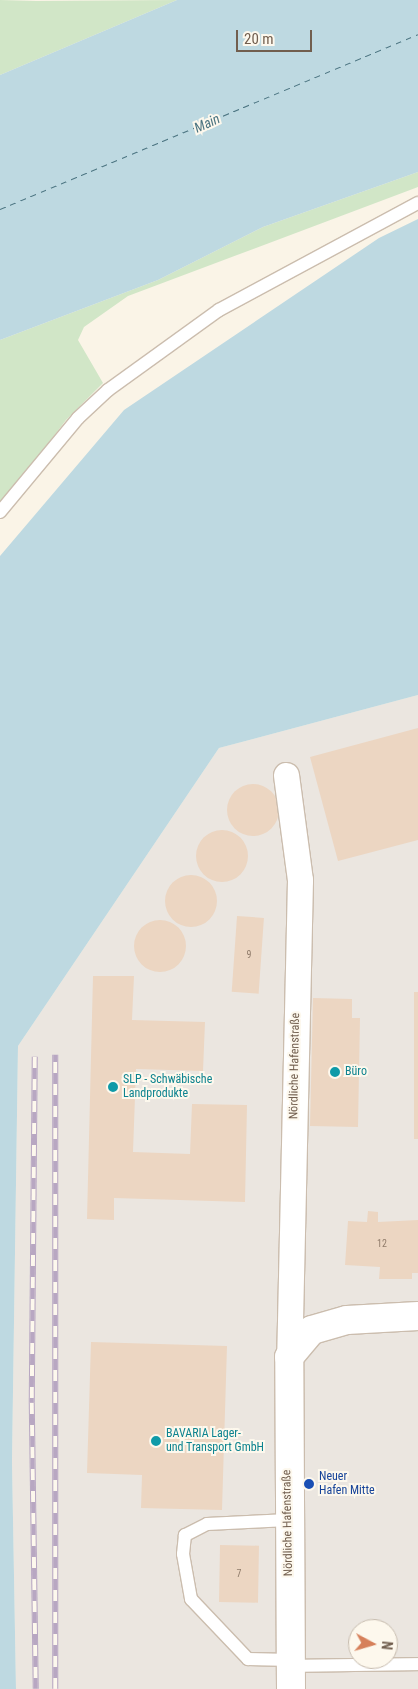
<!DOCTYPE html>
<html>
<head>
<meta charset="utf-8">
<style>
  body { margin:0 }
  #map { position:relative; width:418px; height:1689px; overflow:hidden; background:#faf4e7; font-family:"Roboto Condensed",sans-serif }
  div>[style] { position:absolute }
  .industrial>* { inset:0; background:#ebe6e0 }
  .green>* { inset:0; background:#d1e6c7 }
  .water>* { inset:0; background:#bed9e1 }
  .ferry>* { height:1px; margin-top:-0.5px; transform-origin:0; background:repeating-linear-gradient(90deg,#4b7481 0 6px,transparent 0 11px) }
  .building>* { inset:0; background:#ecd6c2; transform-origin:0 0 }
  .round { border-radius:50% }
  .roads { filter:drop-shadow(1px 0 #cbbdae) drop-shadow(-1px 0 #cbbdae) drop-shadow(0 1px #cbbdae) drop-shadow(0 -1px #cbbdae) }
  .lane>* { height:12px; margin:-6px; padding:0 6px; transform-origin:6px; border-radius:6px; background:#fff }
  .street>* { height:25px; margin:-12.5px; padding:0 12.5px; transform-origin:12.5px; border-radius:12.5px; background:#fff }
  .secondary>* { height:28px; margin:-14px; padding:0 14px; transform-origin:14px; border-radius:14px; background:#fff }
  .rail>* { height:5.5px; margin-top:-2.75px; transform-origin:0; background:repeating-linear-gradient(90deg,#fdf8ed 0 11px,#b8a7c2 0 22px); box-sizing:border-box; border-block:1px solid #b8a7c2 }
  .dots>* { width:14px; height:14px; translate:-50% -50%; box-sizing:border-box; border:2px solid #fdf8ed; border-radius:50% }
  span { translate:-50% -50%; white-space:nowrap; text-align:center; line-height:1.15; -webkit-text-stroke:4px #fdf8ed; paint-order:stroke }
  .number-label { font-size:10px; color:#907c6b }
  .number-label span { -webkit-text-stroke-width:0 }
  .street-label { font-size:12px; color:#715e4e }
  .culture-label { font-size:12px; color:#0d838f }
  .left { translate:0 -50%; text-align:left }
  .transit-label { font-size:12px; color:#164399 }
  .water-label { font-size:14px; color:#4b7481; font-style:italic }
  .north { position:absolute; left:348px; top:1619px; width:50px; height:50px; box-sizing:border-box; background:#fdf8ed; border:1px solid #c5baad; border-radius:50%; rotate:96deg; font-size:14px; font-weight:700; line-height:20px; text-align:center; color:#715e4e }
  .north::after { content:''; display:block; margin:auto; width:18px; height:22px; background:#d6805a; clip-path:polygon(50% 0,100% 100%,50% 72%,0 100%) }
  .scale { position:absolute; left:236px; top:30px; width:76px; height:22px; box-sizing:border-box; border:2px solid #715e4e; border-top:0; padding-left:6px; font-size:15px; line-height:18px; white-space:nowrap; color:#715e4e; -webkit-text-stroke:4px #fdf8ed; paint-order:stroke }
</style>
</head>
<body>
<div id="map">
  <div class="industrial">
    <i style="clip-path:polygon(evenodd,418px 695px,418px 1689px,16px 1689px,12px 1461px,18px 1046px,219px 748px,418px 695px,358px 1629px,388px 1629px,388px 1659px,358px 1659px,358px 1629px)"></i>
  </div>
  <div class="green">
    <i style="clip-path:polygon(0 0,36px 1px,177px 0,0 75px)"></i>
    <i style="clip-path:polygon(418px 172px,418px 187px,128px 296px,84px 327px,78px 340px,103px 383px,66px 420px,0 507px,0 340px,158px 280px,263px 227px)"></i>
  </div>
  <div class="water">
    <i style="clip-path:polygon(177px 0,418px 0,418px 172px,263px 227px,158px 280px,0 340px,0 75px)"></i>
    <i style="clip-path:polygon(418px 219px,418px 695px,219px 748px,18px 1046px,12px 1461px,16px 1689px,0 1689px,0 556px,124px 410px,379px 238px)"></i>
  </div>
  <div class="ferry">
    <i style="left:0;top:209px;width:453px;rotate:-22.7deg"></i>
  </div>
  <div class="building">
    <i style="clip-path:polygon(418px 728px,418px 840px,338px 861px,310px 757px)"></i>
    <i class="round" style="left:227px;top:784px;width:52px;height:52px"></i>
    <i class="round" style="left:196px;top:830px;width:52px;height:52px"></i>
    <i class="round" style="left:165px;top:875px;width:52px;height:52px"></i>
    <i style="left:237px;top:916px;width:27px;height:76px;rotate:4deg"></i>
    <i class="round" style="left:134px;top:920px;width:52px;height:52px"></i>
    <i style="clip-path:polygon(93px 976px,134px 976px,132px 1020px,205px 1022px,203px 1071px,136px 1069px,133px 1152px,190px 1154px,192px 1104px,247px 1105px,245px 1202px,114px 1198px,114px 1220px,87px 1219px)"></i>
    <i style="left:414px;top:992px;width:4px;height:147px"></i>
    <i style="clip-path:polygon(313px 998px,352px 999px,352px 1018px,360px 1018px,358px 1127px,310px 1126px)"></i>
    <i style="clip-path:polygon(368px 1211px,378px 1212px,378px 1222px,418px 1220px,418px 1273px,412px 1273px,412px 1279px,379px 1279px,380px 1267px,345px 1265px,348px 1221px,367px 1222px)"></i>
    <i style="clip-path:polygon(91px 1342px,227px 1346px,222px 1510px,141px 1508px,142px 1475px,87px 1473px)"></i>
    <i style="left:220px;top:1545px;width:39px;height:57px;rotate:1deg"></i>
  </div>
  <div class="roads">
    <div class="lane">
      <i style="left:0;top:512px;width:122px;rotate:-50.3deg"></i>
      <i style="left:78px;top:418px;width:41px;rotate:-43deg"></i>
      <i style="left:108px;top:390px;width:137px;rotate:-35.8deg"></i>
      <i style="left:219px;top:310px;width:226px;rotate:-28.3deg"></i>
      <i style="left:288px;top:1520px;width:81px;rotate:177.2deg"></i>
      <i style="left:207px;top:1524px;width:25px;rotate:153deg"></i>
      <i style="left:185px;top:1535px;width:19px;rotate:96deg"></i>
      <i style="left:183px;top:1554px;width:46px;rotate:79.9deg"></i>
      <i style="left:191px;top:1599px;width:83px;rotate:46.5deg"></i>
      <i style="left:248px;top:1659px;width:43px;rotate:1.3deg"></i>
      <i style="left:291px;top:1666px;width:127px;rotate:-0.9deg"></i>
    </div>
    <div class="street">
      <i style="left:286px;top:775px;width:106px;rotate:82.4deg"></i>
      <i style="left:300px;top:880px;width:477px;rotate:91.3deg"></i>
    </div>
    <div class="secondary">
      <i style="left:291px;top:1689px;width:332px;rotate:-90.3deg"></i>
      <i style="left:289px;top:1357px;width:35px;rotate:-50deg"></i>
      <i style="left:312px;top:1330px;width:36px;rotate:-16deg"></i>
      <i style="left:347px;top:1320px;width:71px;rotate:-3.2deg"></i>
    </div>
  </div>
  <div class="rail">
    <i style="left:35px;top:1057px;width:346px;rotate:90.5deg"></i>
    <i style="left:32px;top:1403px;width:286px;rotate:89.2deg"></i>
    <i style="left:55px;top:1689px;width:634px;rotate:-90deg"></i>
  </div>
  <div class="dots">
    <i style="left:335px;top:1072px;background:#0f9aa8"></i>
    <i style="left:113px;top:1087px;background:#0f9aa8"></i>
    <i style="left:156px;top:1441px;background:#0f9aa8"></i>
    <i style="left:309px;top:1484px;background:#1a4fb4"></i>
  </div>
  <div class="number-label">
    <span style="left:249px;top:955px">9</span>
    <span style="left:382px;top:1244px">12</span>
    <span style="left:239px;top:1574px">7</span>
  </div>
  <div class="street-label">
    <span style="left:295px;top:1066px;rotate:-89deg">Nördliche Hafenstraße</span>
    <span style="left:288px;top:1523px;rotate:-91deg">Nördliche Hafenstraße</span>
  </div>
  <div class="culture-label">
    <span class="left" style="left:345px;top:1072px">Büro</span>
    <span class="left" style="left:123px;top:1087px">SLP - Schwäbische<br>Landprodukte</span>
    <span class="left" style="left:166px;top:1441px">BAVARIA Lager-<br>und Transport GmbH</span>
  </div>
  <div class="transit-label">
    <span class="left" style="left:319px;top:1484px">Neuer<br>Hafen Mitte</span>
  </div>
  <div class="water-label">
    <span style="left:207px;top:123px;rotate:-25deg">Main</span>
  </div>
  <div class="north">N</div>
  <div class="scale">20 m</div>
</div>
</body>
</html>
